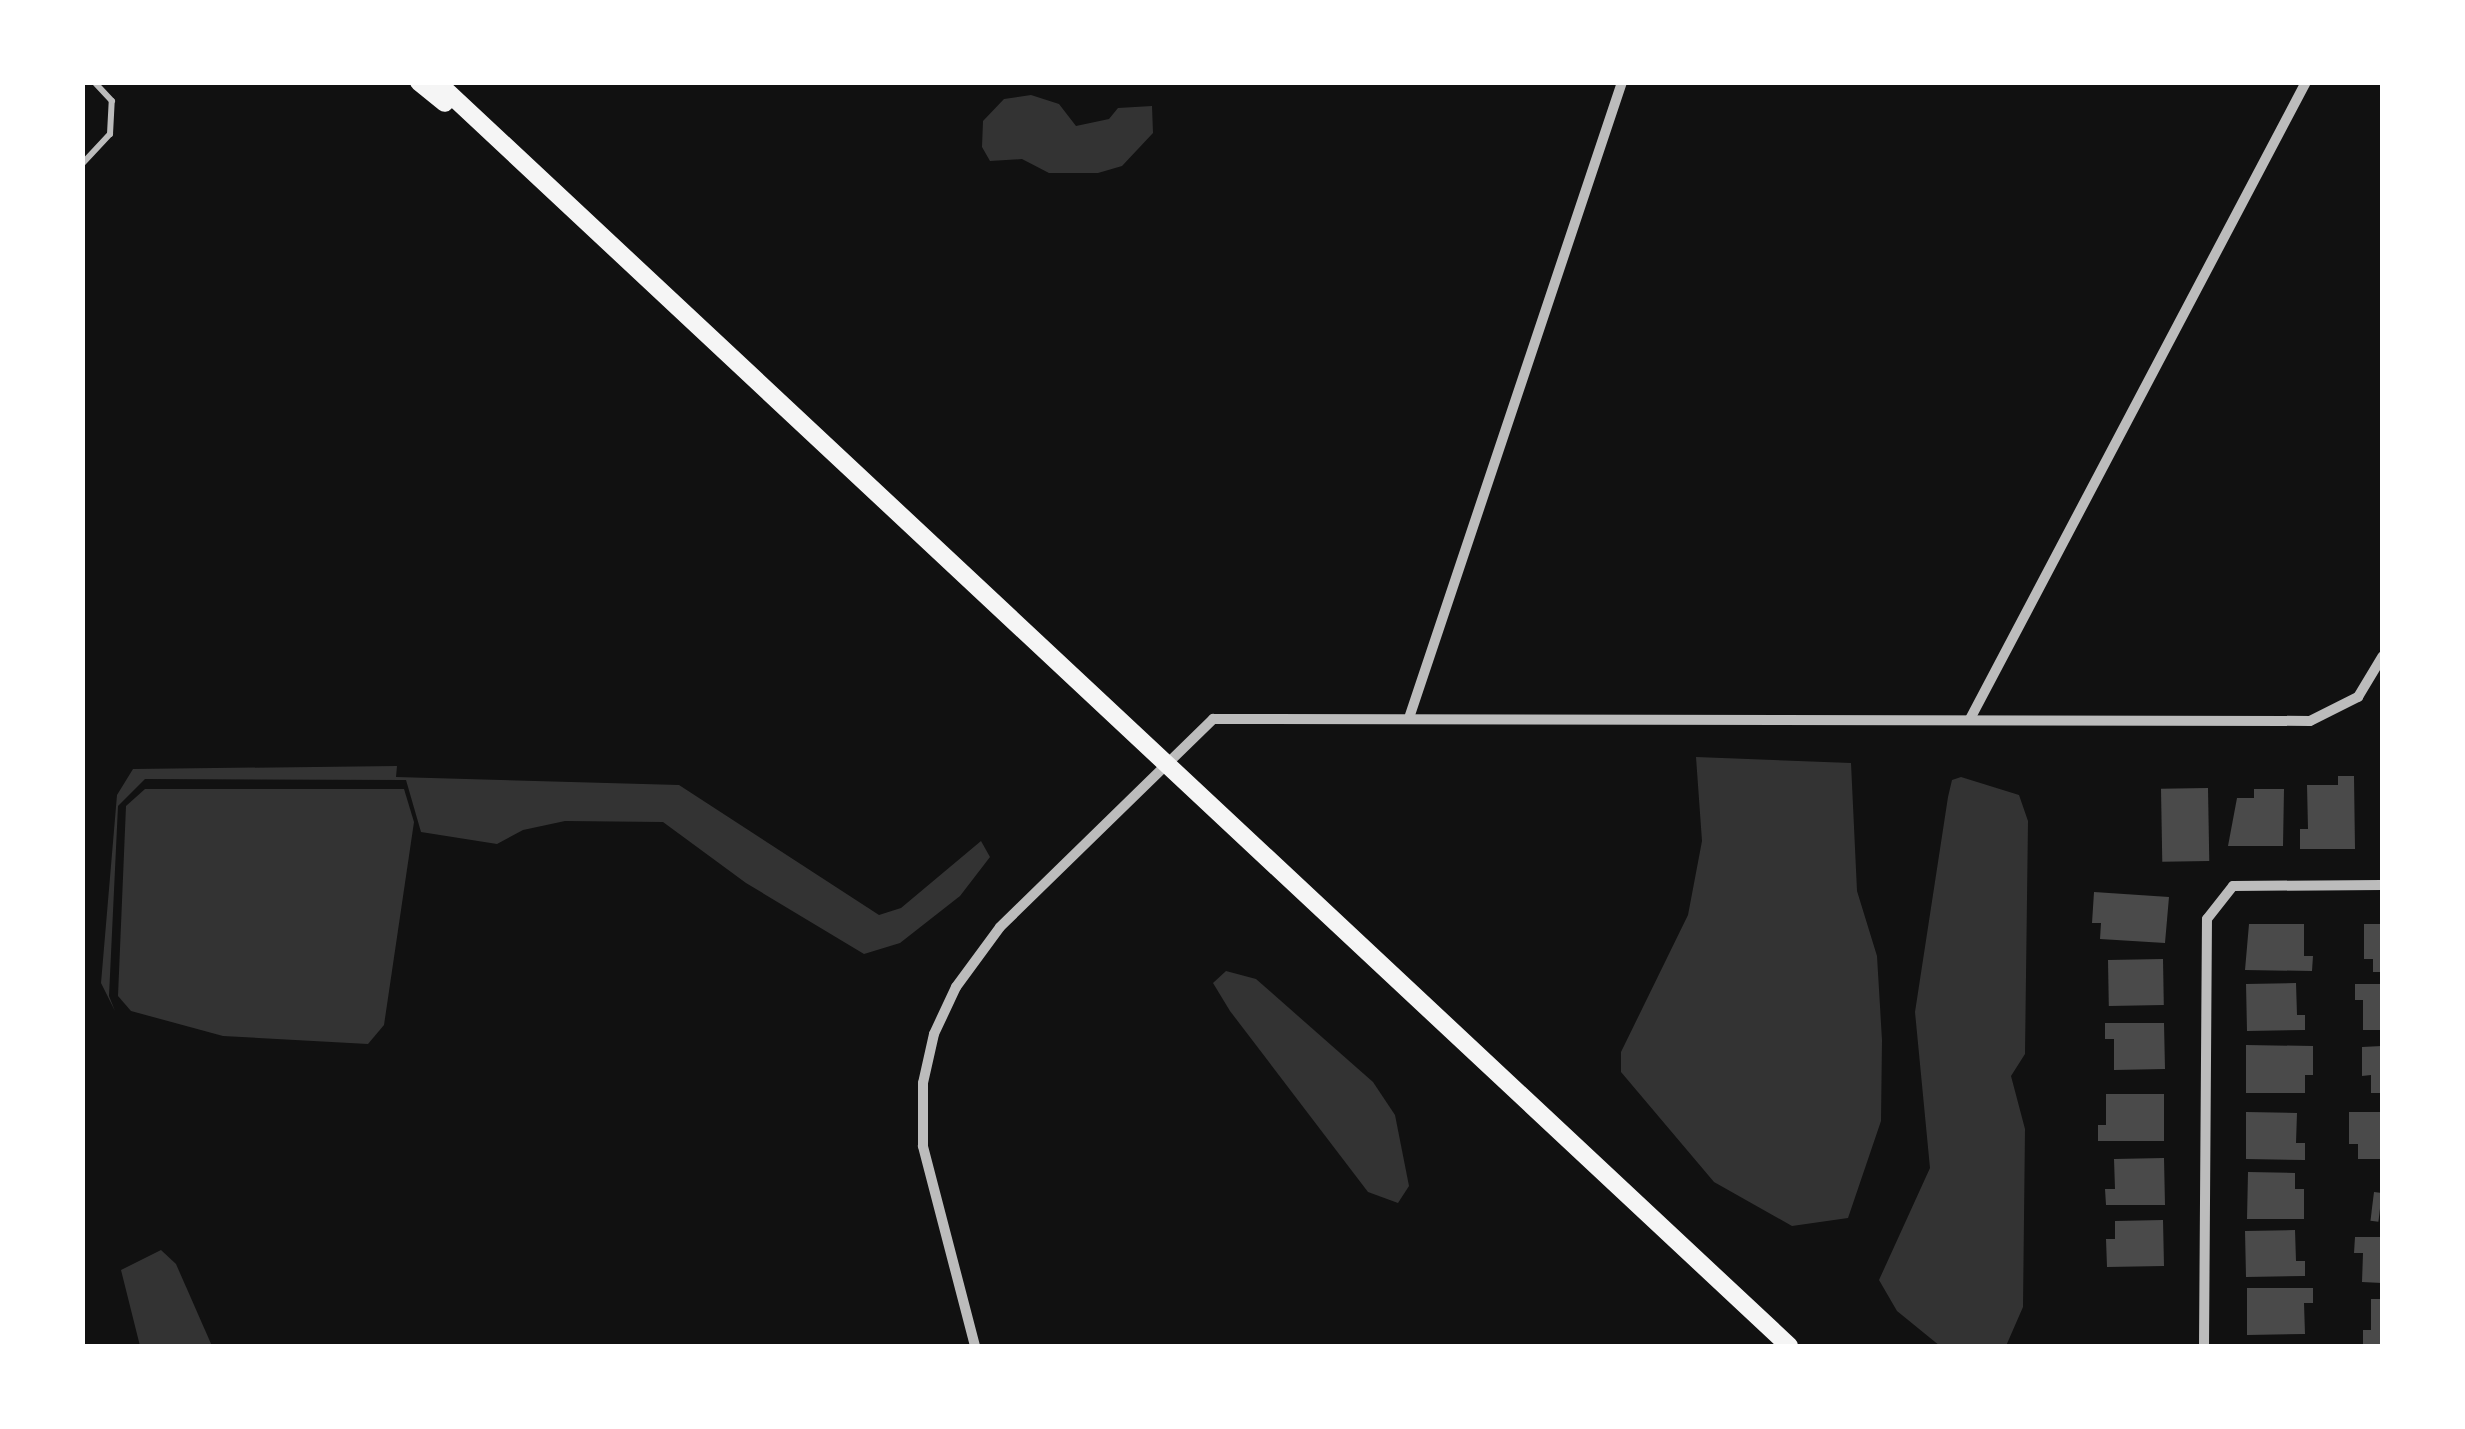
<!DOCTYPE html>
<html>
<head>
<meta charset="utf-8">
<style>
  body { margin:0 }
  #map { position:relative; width:2465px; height:1429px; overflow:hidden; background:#111; font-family:"Varela Round",sans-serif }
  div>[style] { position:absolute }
  .water>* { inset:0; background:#333 }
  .building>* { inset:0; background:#4a4a4a; transform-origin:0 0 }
  .service>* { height:6px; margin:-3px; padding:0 3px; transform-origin:3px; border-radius:3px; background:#bcbcbc }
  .minor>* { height:10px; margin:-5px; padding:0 5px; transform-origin:5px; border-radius:5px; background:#bcbcbc }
  .secondary>* { height:18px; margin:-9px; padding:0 9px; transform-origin:9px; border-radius:9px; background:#f5f5f5 }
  span { translate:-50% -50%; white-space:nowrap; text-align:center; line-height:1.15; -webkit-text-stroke:8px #fff; paint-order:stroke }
  .frame { position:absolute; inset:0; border:85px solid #fff; pointer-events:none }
</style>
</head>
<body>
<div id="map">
  <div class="water">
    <i style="clip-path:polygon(1031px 95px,1059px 104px,1076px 126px,1109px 119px,1118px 108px,1152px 106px,1153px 133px,1122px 166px,1098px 173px,1049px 173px,1022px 159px,990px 161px,982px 147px,983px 121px,1004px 99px)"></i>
    <i style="clip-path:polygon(1696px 757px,1851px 763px,1857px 891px,1877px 956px,1882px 1040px,1881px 1121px,1848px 1218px,1792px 1226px,1714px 1182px,1621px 1072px,1621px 1052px,1688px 915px,1702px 841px)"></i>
    <i style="clip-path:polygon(397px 766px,396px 777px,679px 785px,879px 915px,901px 908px,981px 841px,990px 857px,960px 896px,900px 943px,864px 954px,746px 883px,663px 822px,565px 821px,523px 830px,497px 844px,421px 832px,406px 780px,145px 779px,118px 806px,109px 996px,115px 1011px,101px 983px,117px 795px,133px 769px)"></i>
    <i style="clip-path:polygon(1961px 777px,2019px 795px,2028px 821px,2025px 1054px,2011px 1076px,2025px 1129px,2023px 1307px,2006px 1346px,1940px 1346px,1897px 1311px,1879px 1280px,1930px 1168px,1915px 1012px,1948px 797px,1952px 780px)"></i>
    <i style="clip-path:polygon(145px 789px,404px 789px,414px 822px,384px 1025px,368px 1044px,223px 1036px,131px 1011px,118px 996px,126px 806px)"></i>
    <i style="clip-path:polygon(1226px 971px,1256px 979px,1373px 1082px,1395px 1115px,1409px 1186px,1398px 1203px,1368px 1192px,1230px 1011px,1213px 983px)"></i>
    <i style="clip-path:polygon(161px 1250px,176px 1264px,212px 1346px,140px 1346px,121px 1270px)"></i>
  </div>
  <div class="building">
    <i style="clip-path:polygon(2338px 776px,2354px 776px,2355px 849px,2300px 849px,2300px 829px,2308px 829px,2307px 785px,2338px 785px)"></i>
    <i style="left:2208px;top:788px;width:73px;height:47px;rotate:89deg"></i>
    <i style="clip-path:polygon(2254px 789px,2284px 789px,2283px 846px,2228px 846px,2237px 798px,2254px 798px)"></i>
    <i style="clip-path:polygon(2094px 892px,2169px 897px,2165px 943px,2100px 939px,2101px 923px,2092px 923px)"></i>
    <i style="clip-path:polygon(2249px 924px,2304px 924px,2304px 956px,2313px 956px,2312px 971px,2245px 970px)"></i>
    <i style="clip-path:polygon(2364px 924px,2382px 924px,2382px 972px,2373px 972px,2373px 959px,2364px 959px)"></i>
    <i style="left:2163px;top:959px;width:46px;height:55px;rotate:89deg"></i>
    <i style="clip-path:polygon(2296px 983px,2297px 1015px,2305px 1015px,2305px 1030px,2247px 1031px,2246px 984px)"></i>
    <i style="clip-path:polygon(2355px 984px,2382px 984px,2382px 1030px,2363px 1030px,2363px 1000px,2355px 1000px)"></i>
    <i style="clip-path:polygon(2105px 1023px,2164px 1023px,2165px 1069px,2114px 1070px,2114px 1039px,2105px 1039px)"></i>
    <i style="clip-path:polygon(2246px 1045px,2313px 1046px,2313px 1075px,2305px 1075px,2305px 1093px,2246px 1093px)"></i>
    <i style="clip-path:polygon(2382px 1046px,2382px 1093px,2371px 1093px,2371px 1075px,2362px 1076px,2362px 1047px)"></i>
    <i style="clip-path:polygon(2106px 1094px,2164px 1094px,2164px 1141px,2098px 1141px,2098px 1125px,2106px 1125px)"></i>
    <i style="clip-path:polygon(2246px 1112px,2297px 1113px,2296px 1143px,2305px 1143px,2305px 1160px,2246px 1159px)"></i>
    <i style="clip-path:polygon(2349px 1112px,2382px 1112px,2382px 1159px,2358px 1159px,2358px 1144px,2349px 1144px)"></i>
    <i style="clip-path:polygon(2164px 1158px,2165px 1205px,2106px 1205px,2105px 1189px,2115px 1189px,2114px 1159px)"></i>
    <i style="clip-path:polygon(2248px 1172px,2295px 1173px,2295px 1189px,2304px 1189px,2304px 1219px,2247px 1219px)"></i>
    <i style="left:2374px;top:1192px;width:8px;height:29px;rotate:7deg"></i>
    <i style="clip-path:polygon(2163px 1220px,2164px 1266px,2107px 1267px,2106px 1239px,2115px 1239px,2115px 1221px)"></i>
    <i style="clip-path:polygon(2295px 1230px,2296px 1261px,2305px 1261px,2305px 1276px,2246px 1277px,2245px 1231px)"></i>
    <i style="clip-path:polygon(2355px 1237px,2382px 1237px,2382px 1283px,2362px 1282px,2363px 1253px,2354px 1253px)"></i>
    <i style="clip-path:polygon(2247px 1288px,2313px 1288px,2313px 1303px,2304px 1303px,2305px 1334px,2247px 1335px)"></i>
    <i style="clip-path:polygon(2371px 1299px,2382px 1299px,2382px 1345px,2363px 1346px,2363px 1330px,2371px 1330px)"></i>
  </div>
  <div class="service">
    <i style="left:82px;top:164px;width:41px;rotate:-47deg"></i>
    <i style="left:110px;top:134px;width:33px;rotate:-87deg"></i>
    <i style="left:112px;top:101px;width:26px;rotate:-133deg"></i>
  </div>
  <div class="minor">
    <i style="left:1409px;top:718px;width:671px;rotate:-71.48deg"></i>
    <i style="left:1970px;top:719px;width:720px;rotate:-62.19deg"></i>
    <i style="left:975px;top:1346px;width:207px;rotate:-104.6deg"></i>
    <i style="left:923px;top:1146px;width:63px;rotate:-90deg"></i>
    <i style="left:923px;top:1083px;width:50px;rotate:-77.3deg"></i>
    <i style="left:934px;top:1034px;width:52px;rotate:-64.9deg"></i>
    <i style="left:956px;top:987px;width:74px;rotate:-53.7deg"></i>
    <i style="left:1000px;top:927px;width:298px;rotate:-44.3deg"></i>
    <i style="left:1213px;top:719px;width:1097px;rotate:0.1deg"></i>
    <i style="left:2310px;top:721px;width:54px;rotate:-26.6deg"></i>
    <i style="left:2358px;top:697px;width:47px;rotate:-59deg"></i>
    <i style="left:2204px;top:1346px;width:427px;rotate:-89.6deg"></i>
    <i style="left:2207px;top:919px;width:42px;rotate:-51.8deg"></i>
    <i style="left:2233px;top:886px;width:149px;rotate:-0.4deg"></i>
  </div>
  <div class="secondary">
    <i style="left:419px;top:82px;width:33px;rotate:39deg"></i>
    <i style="left:437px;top:82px;width:1851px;rotate:43.07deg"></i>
  </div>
  <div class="frame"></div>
</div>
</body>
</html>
